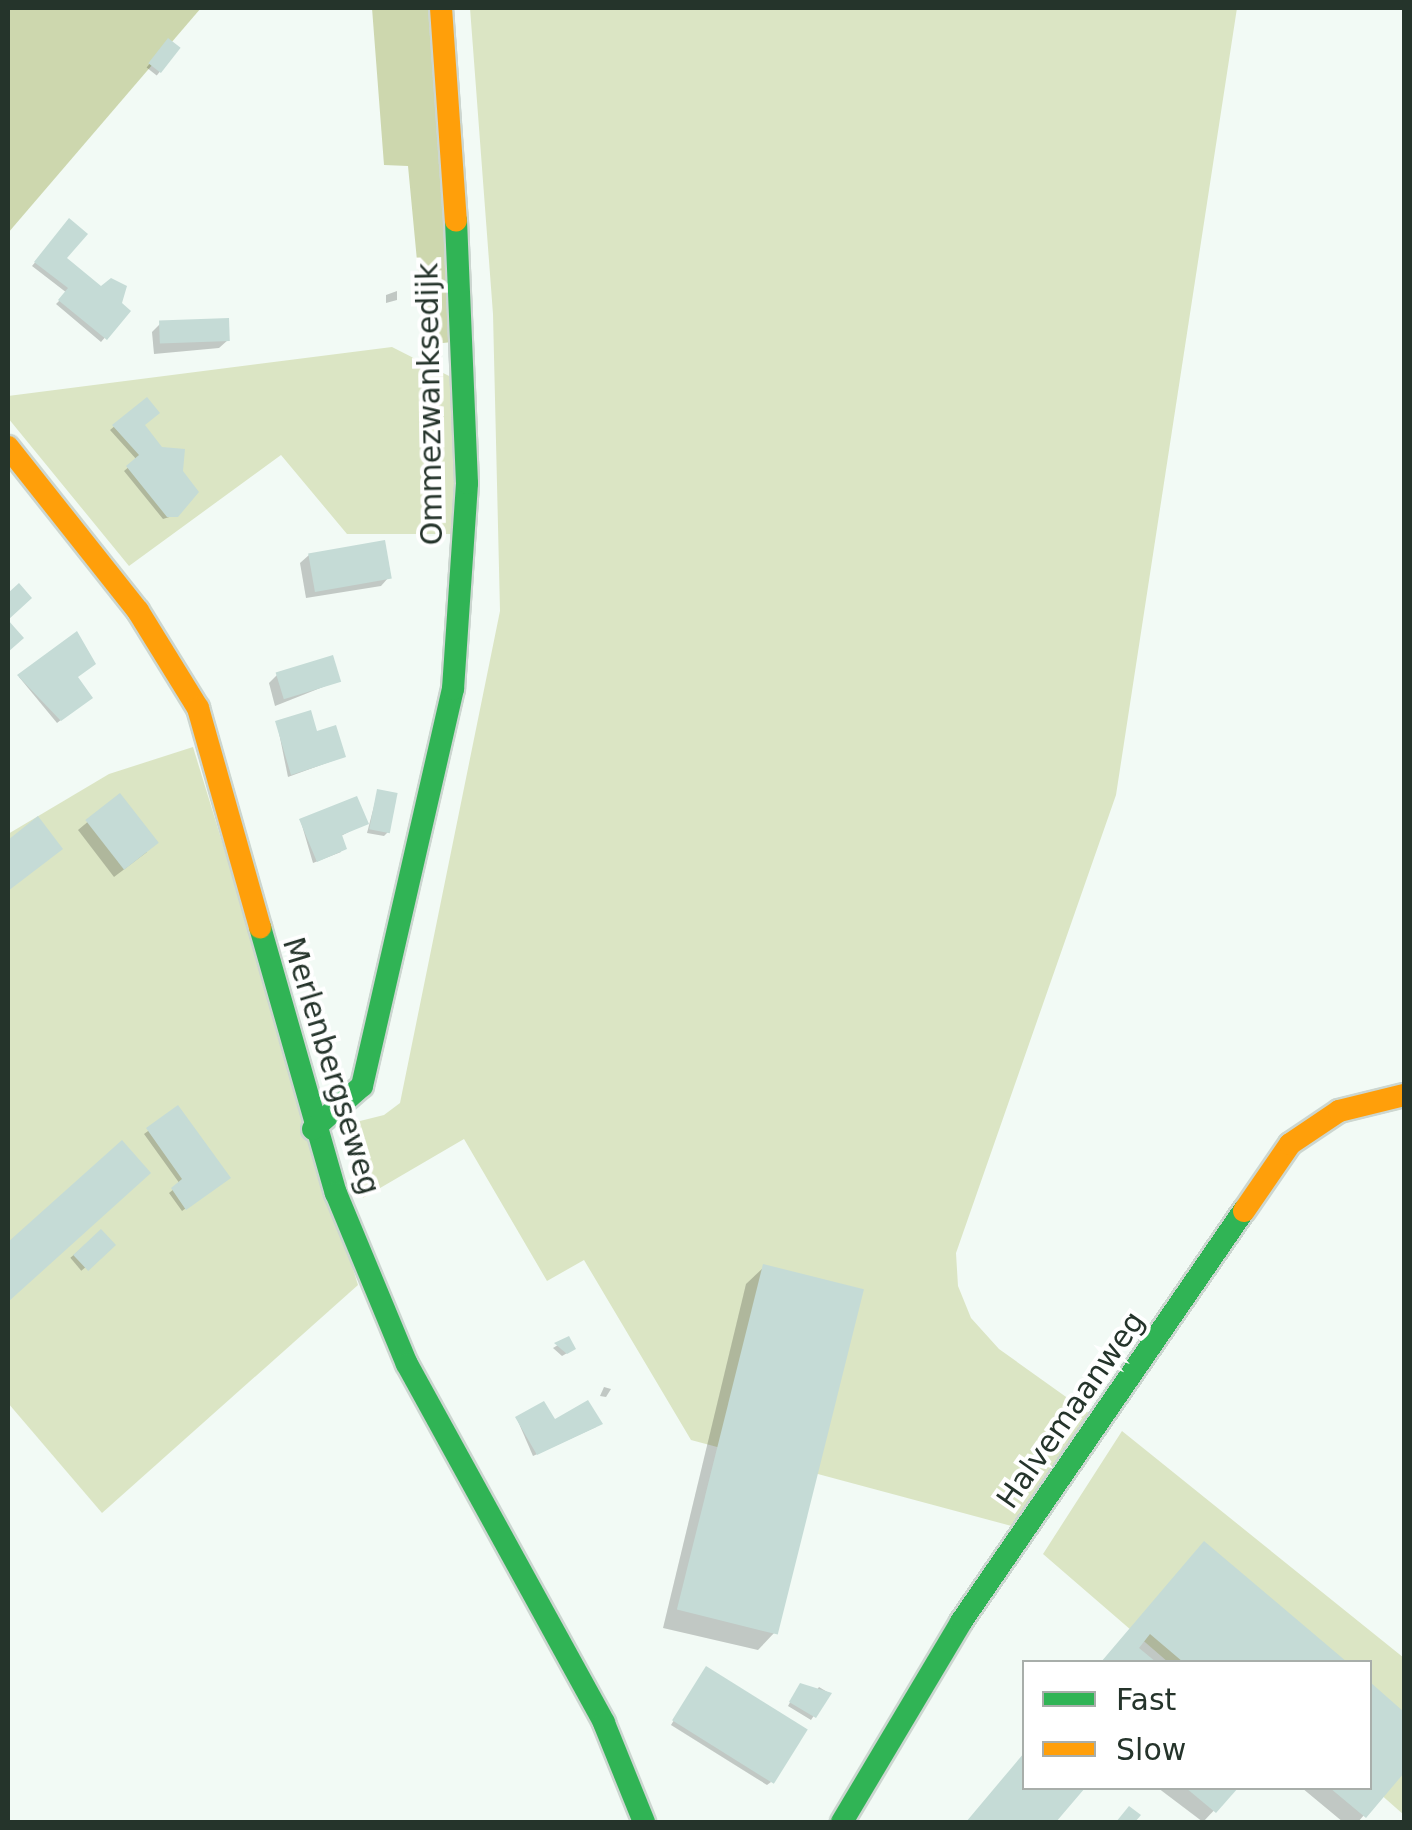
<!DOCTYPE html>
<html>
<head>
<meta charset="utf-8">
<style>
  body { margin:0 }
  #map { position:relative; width:1412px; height:1830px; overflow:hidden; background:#f2faf5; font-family:"DejaVu Sans",sans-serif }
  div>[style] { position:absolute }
  .green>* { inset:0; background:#dbe5c4 }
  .forest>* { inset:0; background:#cdd7ae }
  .shadow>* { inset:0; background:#0003; transform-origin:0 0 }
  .building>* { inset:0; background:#c5dbd6; transform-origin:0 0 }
  .roads { filter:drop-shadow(2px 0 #ccd6d0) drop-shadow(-2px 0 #ccd6d0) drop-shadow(0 2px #ccd6d0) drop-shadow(0 -2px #ccd6d0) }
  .fast>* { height:22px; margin:-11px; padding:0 11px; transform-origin:11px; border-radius:11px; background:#30b455 }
  .slow>* { height:22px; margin:-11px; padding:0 11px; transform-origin:11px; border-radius:11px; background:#ff9f0a }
  span { translate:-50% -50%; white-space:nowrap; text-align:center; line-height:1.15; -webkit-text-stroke:8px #fff; paint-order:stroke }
  .street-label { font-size:30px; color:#25342b }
  .frame { position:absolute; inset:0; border:10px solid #25342b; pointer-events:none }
  .legend { position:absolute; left:1022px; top:1660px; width:350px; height:130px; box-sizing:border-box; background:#fff; border:2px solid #a8aeaa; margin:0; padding:12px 18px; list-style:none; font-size:30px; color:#25342b }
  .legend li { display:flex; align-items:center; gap:20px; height:50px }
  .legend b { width:50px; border:2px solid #a8aeaa }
</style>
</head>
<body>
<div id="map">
  <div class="green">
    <i style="clip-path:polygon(470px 8px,1237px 8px,1116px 795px,956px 1253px,958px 1286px,971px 1318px,999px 1349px,1090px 1414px,1019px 1528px,691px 1440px,584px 1260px,547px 1281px,464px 1139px,363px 1198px,344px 1125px,384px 1115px,400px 1103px,500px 611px,493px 314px)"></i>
    <i style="clip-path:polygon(392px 347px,453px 378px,460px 534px,347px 534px,281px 455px,129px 566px,8px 418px,8px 396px)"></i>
    <i style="clip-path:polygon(193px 747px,358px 1285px,102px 1513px,8px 1403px,8px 834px,109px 774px)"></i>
    <i style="clip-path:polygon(1122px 1431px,1404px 1658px,1404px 1815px,1370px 1785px,1370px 1662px,1168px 1662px,1043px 1554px)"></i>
  </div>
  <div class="forest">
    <i style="clip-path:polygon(8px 8px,201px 8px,8px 233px)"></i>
    <i style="clip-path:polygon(372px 8px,430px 8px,452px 342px,425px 345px,408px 166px,384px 165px)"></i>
  </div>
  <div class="shadow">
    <i style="left:168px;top:41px;width:13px;height:34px;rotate:39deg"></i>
    <i style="clip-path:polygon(69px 222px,64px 258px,128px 311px,101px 342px,56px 304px,67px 293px,32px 266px)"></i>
    <i style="clip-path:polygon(397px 291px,397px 300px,386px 303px,386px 295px)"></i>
    <i style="clip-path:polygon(160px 324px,228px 340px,219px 348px,154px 354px,152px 332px)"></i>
    <i style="clip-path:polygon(146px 400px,142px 425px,179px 514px,163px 519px,124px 471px,137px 460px,110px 430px)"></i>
    <i style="clip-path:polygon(309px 555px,389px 577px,381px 586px,306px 598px,300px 563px)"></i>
    <i style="clip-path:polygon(277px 675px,338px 681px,275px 706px,269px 683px)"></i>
    <i style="clip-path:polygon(19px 677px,75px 677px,86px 701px,57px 723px)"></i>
    <i style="clip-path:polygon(277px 723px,316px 734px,343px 757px,288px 777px)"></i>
    <i style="clip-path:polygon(378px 791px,388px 832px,384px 836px,367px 833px)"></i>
    <i style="clip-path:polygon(119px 796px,147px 852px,114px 877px,78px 830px)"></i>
    <i style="clip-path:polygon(301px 822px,366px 823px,339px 837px,341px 852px,313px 863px)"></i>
    <i style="clip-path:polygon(178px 1109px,224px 1181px,182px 1211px,169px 1193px,180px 1184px,144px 1134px)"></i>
    <i style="left:101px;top:1232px;width:17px;height:40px;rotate:50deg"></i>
    <i style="clip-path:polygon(764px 1267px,775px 1632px,758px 1650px,663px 1628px,746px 1284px)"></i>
    <i style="clip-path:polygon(568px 1339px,569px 1352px,562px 1356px,553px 1348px)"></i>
    <i style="clip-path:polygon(604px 1387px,611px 1389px,606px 1397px,600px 1396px)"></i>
    <i style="clip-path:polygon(517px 1419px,596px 1427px,533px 1456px)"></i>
    <i style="clip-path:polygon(1204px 1545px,1343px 1662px,1102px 1662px)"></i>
    <i style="clip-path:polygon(703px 1672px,771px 1782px,767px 1785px,671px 1725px)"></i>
    <i style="clip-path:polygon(1370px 1685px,1404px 1715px,1404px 1769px,1358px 1822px,1343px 1822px,1302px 1788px,1370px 1788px)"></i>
    <i style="clip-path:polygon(819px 1687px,829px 1693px,811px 1720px,788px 1706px,797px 1690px,813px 1695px)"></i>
    <i style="clip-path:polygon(1024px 1755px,1024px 1788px,1082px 1788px,1053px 1822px,968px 1822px)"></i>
    <i style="clip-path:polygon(1158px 1788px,1235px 1788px,1203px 1822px)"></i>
  </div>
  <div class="building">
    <i style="left:168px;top:38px;width:16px;height:32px;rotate:38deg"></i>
    <i style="clip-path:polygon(69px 218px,88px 234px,67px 258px,101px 286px,111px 278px,127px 286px,122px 303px,131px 311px,107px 340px,58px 300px,68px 288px,34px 262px)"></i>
    <i style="left:229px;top:318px;width:23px;height:70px;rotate:88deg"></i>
    <i style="clip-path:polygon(147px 397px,160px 413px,145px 425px,162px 447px,185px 449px,183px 471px,199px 492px,178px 517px,167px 517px,126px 466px,139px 455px,112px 425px)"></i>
    <i style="left:385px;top:540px;width:39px;height:78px;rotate:80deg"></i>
    <i style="clip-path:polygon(19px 583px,32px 598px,8px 620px,24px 638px,8px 652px,8px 593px)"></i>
    <i style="clip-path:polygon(77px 631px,96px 664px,78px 677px,93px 698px,61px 721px,17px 675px)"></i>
    <i style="left:333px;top:655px;width:28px;height:60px;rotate:73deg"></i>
    <i style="clip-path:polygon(311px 710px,317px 731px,336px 725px,346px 757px,291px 775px,275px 721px)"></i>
    <i style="left:377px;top:789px;width:21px;height:41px;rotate:11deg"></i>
    <i style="left:120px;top:793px;width:63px;height:44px;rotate:52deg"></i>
    <i style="clip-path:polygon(357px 796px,369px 824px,342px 835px,347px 849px,317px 862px,299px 819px)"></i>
    <i style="clip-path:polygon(38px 816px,63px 849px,8px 891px,8px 840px)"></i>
    <i style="clip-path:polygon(178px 1105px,231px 1178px,186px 1210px,171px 1188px,182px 1179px,146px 1128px)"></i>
    <i style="clip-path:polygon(122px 1140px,151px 1173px,8px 1302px,8px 1242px)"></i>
    <i style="left:101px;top:1229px;width:22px;height:38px;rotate:47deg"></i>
    <i style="left:763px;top:1264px;width:104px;height:356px;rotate:14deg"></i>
    <i style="clip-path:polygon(569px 1336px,576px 1349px,567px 1354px,554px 1343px)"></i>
    <i style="clip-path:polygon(588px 1400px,603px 1424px,537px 1455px,515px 1417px,544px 1401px,555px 1419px)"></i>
    <i style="clip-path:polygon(1204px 1541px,1347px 1662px,1183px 1662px,1150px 1634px,1139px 1648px,1156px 1662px,1101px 1662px)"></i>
    <i style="left:706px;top:1666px;width:120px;height:64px;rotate:32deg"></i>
    <i style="clip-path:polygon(1370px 1682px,1404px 1712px,1404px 1773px,1366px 1818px,1330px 1788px,1370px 1788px)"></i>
    <i style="clip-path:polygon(800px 1683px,832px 1693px,816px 1718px,789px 1702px)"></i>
    <i style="clip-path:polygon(1024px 1753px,1024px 1788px,1085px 1788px,1056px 1822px,966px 1822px)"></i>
    <i style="clip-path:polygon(1186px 1788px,1238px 1788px,1216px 1813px)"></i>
    <i style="clip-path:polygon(1129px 1806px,1141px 1815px,1135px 1822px,1116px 1822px)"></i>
  </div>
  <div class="roads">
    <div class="fast">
      <i style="left:260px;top:927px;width:277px;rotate:74.1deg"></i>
      <i style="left:336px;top:1193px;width:185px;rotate:67.5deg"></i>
      <i style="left:407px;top:1364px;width:409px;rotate:61.2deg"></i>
      <i style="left:604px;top:1723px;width:107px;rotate:68deg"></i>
      <i style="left:313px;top:1129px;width:65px;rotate:-41.3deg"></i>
      <i style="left:362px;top:1086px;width:407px;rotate:-77.1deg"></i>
      <i style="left:453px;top:689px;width:206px;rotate:-86.1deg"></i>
      <i style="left:467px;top:483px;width:263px;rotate:-92.4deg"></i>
      <i style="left:842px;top:1822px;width:233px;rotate:-59.2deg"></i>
      <i style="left:961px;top:1622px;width:499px;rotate:-55.5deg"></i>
    </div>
    <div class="slow">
      <i style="left:441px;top:8px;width:213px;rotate:86deg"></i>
      <i style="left:8px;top:447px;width:209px;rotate:51.6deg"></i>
      <i style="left:138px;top:611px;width:114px;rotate:58.3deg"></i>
      <i style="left:198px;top:708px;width:228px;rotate:74.2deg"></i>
      <i style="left:1244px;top:1211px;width:81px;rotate:-55.5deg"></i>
      <i style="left:1290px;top:1144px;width:59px;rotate:-34deg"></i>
      <i style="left:1339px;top:1111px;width:67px;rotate:-13.8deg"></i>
    </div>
  </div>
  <div class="street-label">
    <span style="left:430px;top:404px;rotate:-91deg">Ommezwanksedijk</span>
    <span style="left:331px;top:1066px;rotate:73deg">Merlenbergseweg</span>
    <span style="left:1071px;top:1410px;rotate:-55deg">Halvemaanweg</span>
  </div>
  <div class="frame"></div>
  <ul class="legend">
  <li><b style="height:12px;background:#30b455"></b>Fast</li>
  <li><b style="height:12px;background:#ff9f0a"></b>Slow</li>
  </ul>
</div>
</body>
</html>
